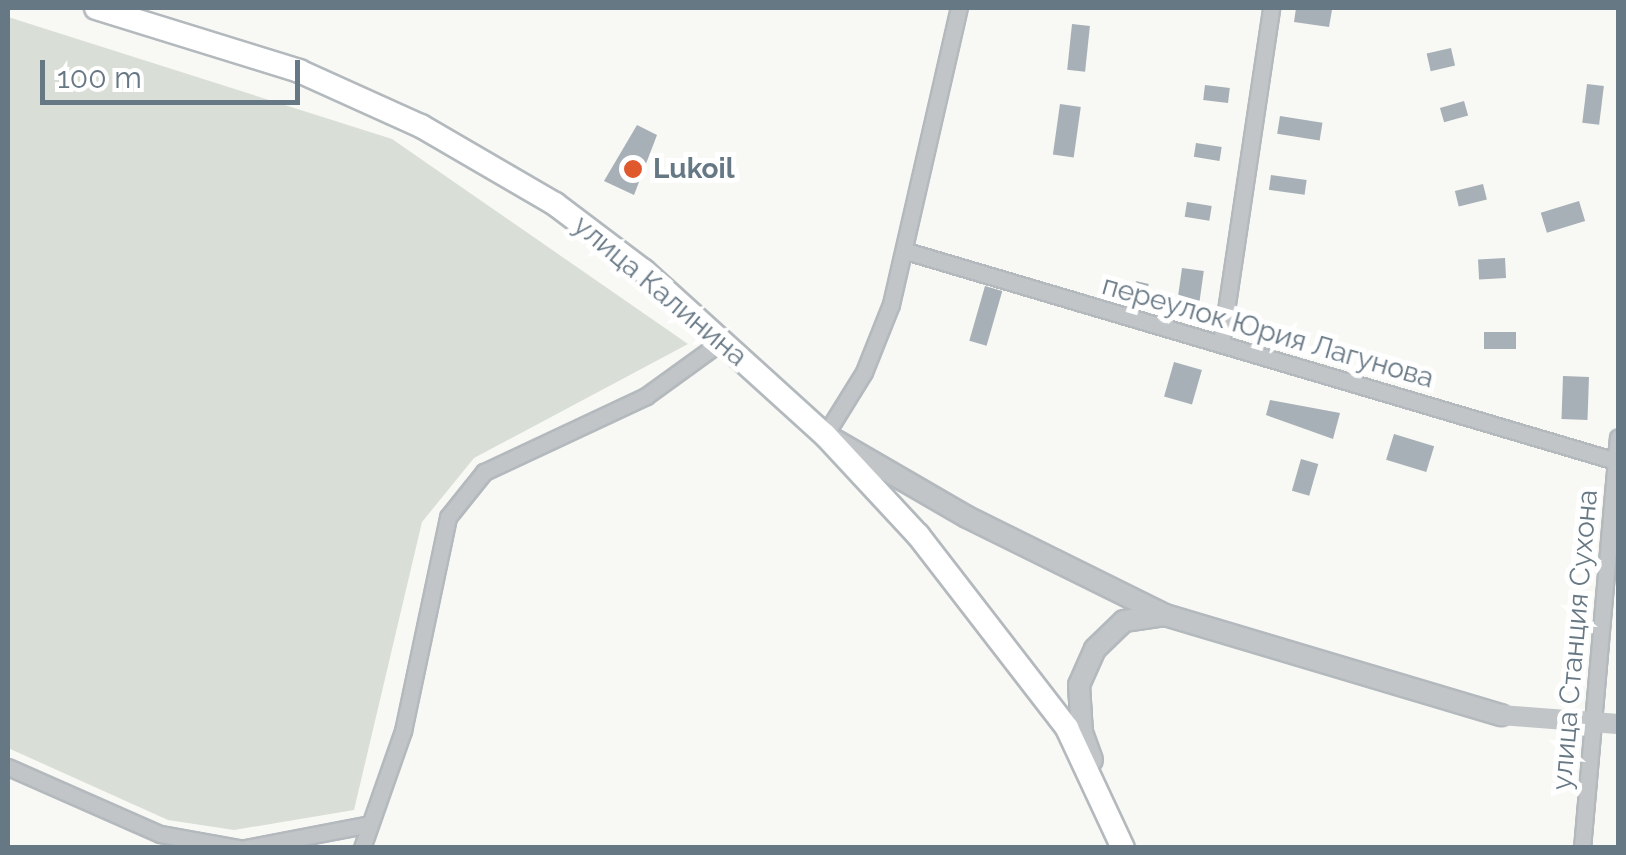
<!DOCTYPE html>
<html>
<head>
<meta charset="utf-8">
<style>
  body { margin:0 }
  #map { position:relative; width:1626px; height:855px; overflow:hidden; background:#f8f8f5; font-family:Raleway,sans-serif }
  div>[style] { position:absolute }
  .green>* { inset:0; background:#d9ded6 }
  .building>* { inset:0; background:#a7b0b6; transform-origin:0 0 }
  .roads { filter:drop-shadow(2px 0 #b3b9bd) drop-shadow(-2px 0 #b3b9bd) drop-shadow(0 2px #b3b9bd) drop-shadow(0 -2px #b3b9bd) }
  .minor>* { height:15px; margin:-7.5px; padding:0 7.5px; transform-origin:7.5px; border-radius:7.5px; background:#c1c5c8 }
  .tertiary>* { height:20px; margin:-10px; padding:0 10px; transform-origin:10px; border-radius:10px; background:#c1c5c8 }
  .secondary>* { height:22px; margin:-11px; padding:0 11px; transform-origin:11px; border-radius:11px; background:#fff }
  .tertiary-bridge>* { height:20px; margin:-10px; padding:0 10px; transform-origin:10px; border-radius:10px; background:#c1c5c8 }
  .dots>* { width:28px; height:28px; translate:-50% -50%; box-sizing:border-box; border:5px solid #fff; border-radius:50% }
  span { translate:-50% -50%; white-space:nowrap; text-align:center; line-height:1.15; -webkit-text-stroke:10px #fff; paint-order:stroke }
  .poi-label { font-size:28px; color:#677885; font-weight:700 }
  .left { translate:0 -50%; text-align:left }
  .street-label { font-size:28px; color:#677885 }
  .frame { position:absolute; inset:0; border:10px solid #677885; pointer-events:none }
  .scale { position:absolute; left:40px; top:60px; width:260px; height:45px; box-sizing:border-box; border:5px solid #677885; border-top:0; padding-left:12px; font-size:30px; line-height:35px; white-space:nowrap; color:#677885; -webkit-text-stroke:8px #fff; paint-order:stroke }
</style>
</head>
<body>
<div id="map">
  <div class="green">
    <i style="clip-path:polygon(8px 17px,392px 139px,688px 344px,474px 458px,422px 522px,354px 810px,234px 830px,168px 820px,8px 748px)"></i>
  </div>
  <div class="building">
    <i style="clip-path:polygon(1296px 8px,1332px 10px,1329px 27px,1294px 22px)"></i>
    <i style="left:1072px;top:24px;width:18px;height:46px;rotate:6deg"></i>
    <i style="left:1451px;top:48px;width:18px;height:25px;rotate:77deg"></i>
    <i style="left:1587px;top:84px;width:17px;height:39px;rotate:7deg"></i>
    <i style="left:1205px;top:85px;width:25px;height:15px;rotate:7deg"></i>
    <i style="left:1464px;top:101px;width:15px;height:25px;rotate:74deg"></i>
    <i style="left:1060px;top:104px;width:21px;height:51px;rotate:8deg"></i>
    <i style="left:1280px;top:116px;width:43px;height:18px;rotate:9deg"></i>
    <i style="clip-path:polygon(637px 125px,657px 135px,634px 195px,604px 181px)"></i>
    <i style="left:1196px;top:143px;width:26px;height:14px;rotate:9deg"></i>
    <i style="left:1271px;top:175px;width:36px;height:15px;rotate:8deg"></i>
    <i style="left:1483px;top:184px;width:16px;height:29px;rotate:76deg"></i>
    <i style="left:1579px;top:201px;width:21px;height:40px;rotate:73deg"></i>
    <i style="left:1187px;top:202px;width:25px;height:15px;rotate:9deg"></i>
    <i style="left:1505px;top:258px;width:20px;height:27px;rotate:87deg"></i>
    <i style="left:1182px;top:268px;width:22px;height:34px;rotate:8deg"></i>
    <i style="left:1136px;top:281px;width:13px;height:20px;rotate:13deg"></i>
    <i style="left:985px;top:286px;width:18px;height:57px;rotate:16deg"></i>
    <i style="left:1516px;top:332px;width:17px;height:32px;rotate:90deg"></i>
    <i style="left:1174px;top:362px;width:29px;height:36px;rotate:16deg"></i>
    <i style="left:1563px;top:376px;width:26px;height:43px;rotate:2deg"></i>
    <i style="clip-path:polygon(1270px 400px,1340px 413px,1333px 439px,1266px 415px)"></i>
    <i style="left:1394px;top:434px;width:42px;height:27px;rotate:17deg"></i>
    <i style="left:1301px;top:459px;width:18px;height:33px;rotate:16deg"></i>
  </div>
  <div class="roads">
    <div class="minor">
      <i style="left:906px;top:251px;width:740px;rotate:16.48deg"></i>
      <i style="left:1221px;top:344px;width:340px;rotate:-81.5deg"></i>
      <i style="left:825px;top:435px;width:74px;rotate:-58.2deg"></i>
      <i style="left:864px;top:372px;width:73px;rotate:-68.3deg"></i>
      <i style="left:891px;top:304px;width:304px;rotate:-77.1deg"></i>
      <i style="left:8px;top:767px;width:166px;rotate:23.8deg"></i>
      <i style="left:160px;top:834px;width:79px;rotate:10.2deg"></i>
      <i style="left:245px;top:848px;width:123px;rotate:-10.8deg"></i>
      <i style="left:362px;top:848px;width:124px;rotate:-70.7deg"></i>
      <i style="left:403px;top:731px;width:219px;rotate:-78.1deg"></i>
      <i style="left:448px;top:517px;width:58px;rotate:-51.3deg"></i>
      <i style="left:484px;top:472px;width:179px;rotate:-25.1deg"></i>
      <i style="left:646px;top:396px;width:94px;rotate:-35.9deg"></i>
      <i style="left:1582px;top:848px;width:412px;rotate:-85deg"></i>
    </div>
    <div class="tertiary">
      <i style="left:836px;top:441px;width:151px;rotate:30.1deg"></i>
      <i style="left:967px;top:517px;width:221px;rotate:26.3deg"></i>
      <i style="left:1165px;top:615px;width:351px;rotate:16.6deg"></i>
      <i style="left:1092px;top:760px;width:29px;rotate:-110deg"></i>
      <i style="left:1082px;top:733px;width:48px;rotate:-93.6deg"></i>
      <i style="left:1079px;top:685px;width:39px;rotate:-66deg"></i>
      <i style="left:1095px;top:649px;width:40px;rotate:-44deg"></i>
      <i style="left:1124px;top:621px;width:41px;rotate:-8.3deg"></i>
    </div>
    <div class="secondary">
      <i style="left:96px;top:8px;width:213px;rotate:17.2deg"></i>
      <i style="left:299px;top:71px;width:134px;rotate:24.3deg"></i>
      <i style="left:421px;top:126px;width:155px;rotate:30.2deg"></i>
      <i style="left:555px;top:204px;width:111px;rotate:37deg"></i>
      <i style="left:644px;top:271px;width:244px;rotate:42.2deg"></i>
      <i style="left:825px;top:435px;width:137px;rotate:47.1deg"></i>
      <i style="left:918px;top:535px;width:244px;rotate:52.3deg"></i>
      <i style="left:1067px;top:728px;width:132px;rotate:65deg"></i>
    </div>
  </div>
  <div class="tertiary-bridge">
    <i style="left:1501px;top:715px;width:117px;rotate:4.4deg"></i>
  </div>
  <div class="dots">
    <i style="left:633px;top:169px;background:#df592d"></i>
  </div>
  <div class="poi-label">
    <span class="left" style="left:653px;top:169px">Lukoil</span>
  </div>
  <div class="street-label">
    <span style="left:660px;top:291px;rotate:40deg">улица Калинина</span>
    <span style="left:1268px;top:332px;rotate:16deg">переулок Юрия Лагунова</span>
    <span style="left:1575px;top:640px;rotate:-85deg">улица Станция Сухона</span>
  </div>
  <div class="frame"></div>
  <div class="scale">100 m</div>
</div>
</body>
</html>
